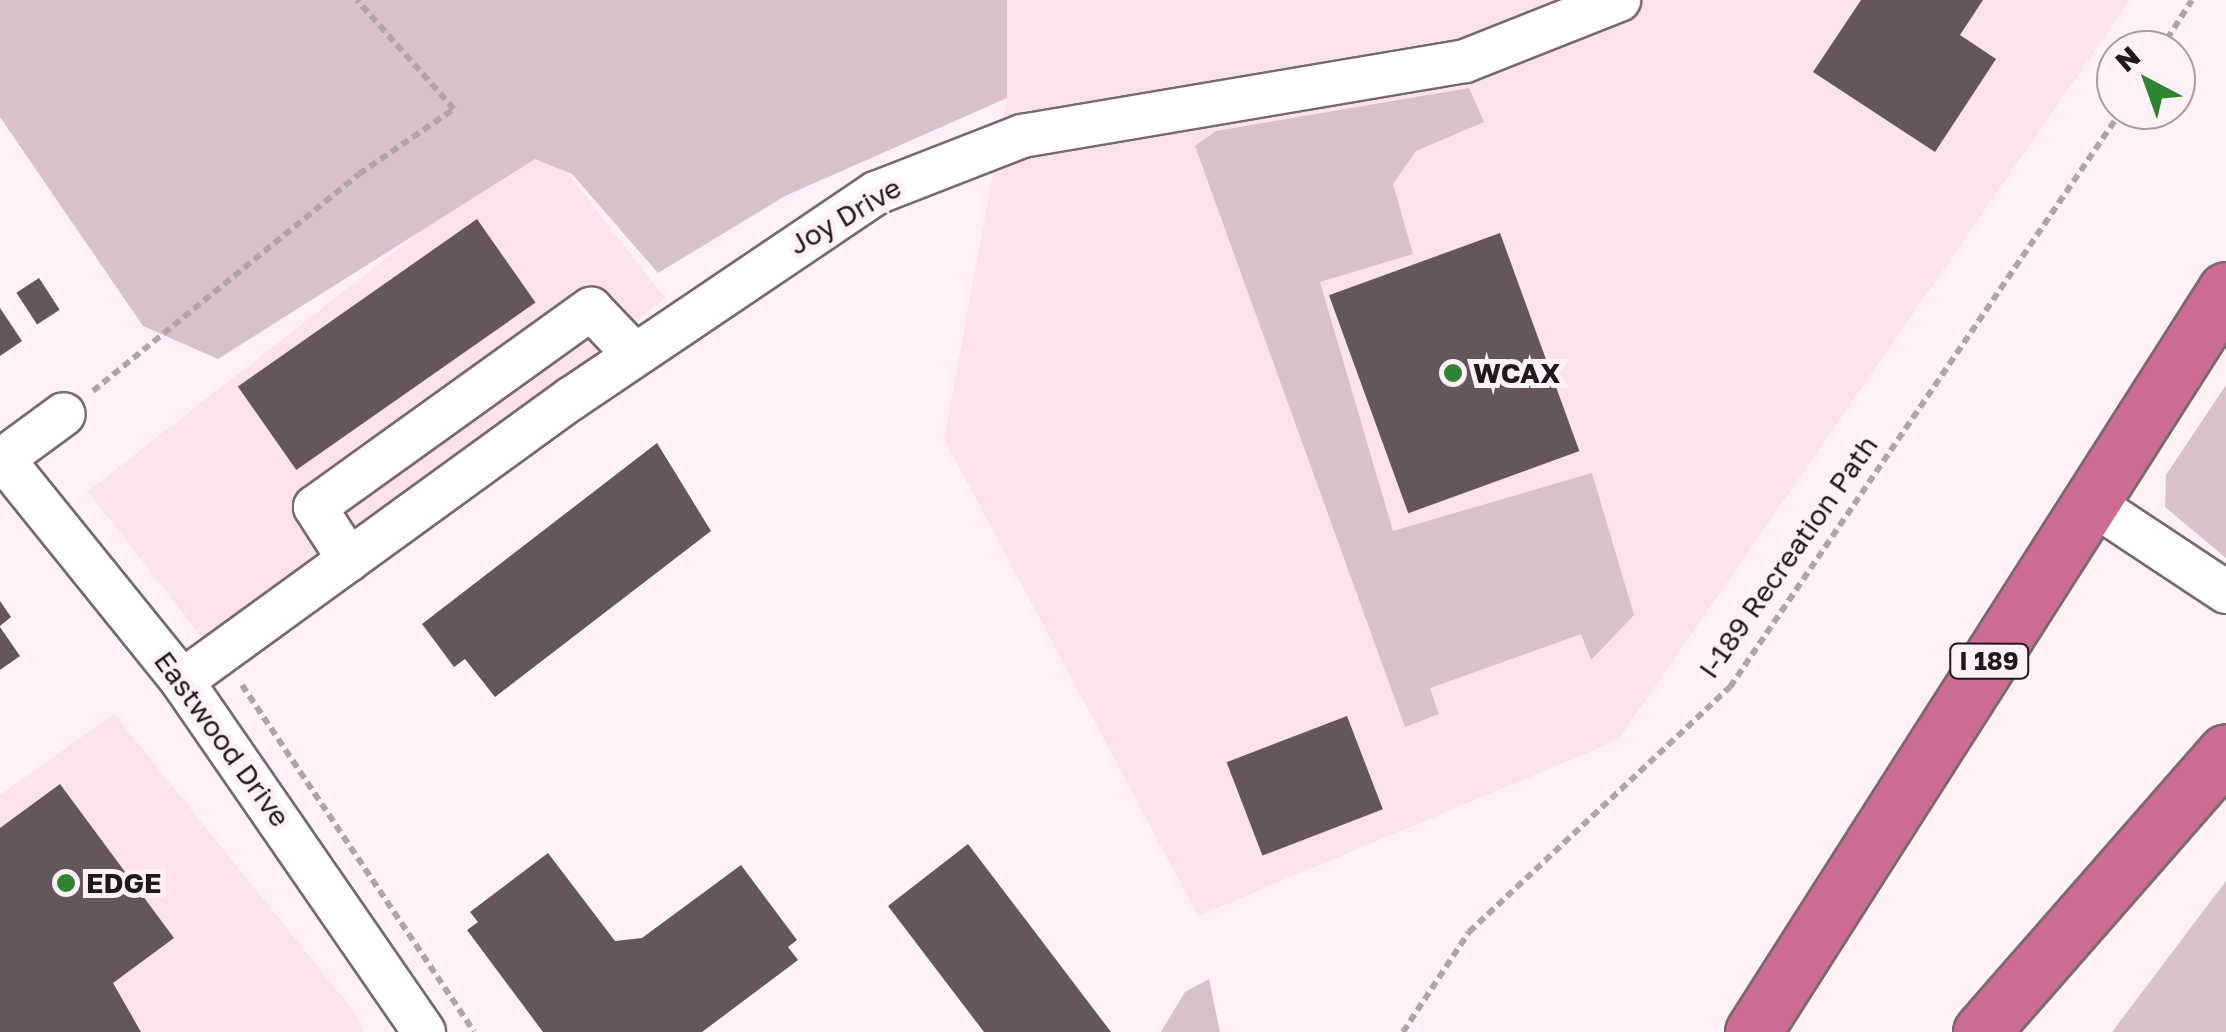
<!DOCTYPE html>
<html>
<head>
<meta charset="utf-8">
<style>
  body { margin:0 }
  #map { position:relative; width:2226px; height:1032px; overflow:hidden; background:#fff1f6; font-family:"Golos Text",sans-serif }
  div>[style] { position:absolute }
  .built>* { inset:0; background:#fce2ec; transform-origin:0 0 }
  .green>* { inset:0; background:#d9c1ca }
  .building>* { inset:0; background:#65565b; transform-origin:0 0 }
  .path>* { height:6px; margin-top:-3px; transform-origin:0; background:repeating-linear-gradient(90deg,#afa4a8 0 8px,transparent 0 13px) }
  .roads { filter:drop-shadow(2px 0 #78696e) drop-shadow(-2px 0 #78696e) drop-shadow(0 2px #78696e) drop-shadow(0 -2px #78696e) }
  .minor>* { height:42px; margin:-21px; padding:0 21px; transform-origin:21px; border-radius:21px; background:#fff }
  .highway>* { height:55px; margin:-27.5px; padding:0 27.5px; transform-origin:27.5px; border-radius:27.5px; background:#cc6b95 }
  .dots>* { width:28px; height:28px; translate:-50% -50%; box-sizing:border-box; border:5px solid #fff1f6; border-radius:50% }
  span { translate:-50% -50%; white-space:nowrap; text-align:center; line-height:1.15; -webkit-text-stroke:10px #fff1f6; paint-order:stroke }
  .shield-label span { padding:2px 8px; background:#fff1f6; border:2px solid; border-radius:8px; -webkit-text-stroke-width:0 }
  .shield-label { font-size:25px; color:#201a1c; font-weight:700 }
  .street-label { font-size:28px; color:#201a1c }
  .poi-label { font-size:28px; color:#201a1c; font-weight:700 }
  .left { translate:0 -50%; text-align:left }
  .north { position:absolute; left:2096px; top:30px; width:100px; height:100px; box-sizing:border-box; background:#fff1f6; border:2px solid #a69b9f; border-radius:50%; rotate:319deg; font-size:28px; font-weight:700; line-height:40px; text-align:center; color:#201a1c }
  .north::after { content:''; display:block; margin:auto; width:35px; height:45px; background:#2d8433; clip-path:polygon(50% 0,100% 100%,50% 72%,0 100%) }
</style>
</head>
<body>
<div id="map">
  <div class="built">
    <i style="clip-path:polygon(1007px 0,2130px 0,1618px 740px,1198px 916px,944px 439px,1007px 98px)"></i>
    <i style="left:540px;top:138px;width:203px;height:574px;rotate:52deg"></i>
    <i style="clip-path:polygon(114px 714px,352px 1009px,364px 1032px,0 1032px,0 795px)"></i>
  </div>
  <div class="green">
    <i style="clip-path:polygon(0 0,1007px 0,1007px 98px,785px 196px,658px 273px,572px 174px,535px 159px,218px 359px,143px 326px,0 117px)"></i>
    <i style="clip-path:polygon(1469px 88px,1484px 122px,1416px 151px,1393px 184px,1413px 254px,1320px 282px,1393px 531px,1592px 473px,1634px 615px,1591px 660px,1581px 634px,1430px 688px,1439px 714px,1405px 727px,1195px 146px,1216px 131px)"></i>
    <i style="clip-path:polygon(2226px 385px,2226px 558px,2165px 507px,2166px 475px)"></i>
    <i style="clip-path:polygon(2226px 881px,2226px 1032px,2112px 1032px)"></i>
    <i style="clip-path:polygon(1209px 979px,1220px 1032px,1161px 1032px,1185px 992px)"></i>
  </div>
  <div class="building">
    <i style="clip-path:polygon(1861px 0,1983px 0,1960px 35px,1996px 59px,1935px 152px,1813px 72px)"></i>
    <i style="left:477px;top:219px;width:102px;height:292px;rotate:55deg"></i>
    <i style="left:1500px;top:233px;width:232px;height:182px;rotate:70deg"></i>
    <i style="left:39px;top:278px;width:38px;height:27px;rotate:57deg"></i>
    <i style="clip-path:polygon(0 308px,22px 341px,0 356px)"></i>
    <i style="clip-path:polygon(657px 443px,711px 531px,495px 697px,465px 659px,454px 667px,422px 624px)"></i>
    <i style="clip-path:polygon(0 601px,11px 617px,0 626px)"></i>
    <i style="clip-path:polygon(0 627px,20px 656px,0 670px)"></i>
    <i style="left:1347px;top:716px;width:100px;height:129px;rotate:69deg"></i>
    <i style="clip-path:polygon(60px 784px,174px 938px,113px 983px,141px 1032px,0 1032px,0 828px)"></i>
    <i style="clip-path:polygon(968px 844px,1111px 1032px,984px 1032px,888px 906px)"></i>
    <i style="clip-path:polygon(548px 853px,615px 941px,642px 938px,741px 865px,797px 940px,788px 947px,798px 960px,702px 1032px,543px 1032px,467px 930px,478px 922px,470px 912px)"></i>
  </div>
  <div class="path">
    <i style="left:2160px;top:50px;width:59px;rotate:-57.4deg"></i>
    <i style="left:93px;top:391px;width:343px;rotate:-39.2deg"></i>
    <i style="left:359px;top:174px;width:115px;rotate:-34.4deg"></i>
    <i style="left:454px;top:109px;width:146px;rotate:-131.7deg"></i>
    <i style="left:242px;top:685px;width:417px;rotate:56.2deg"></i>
    <i style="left:1403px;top:1032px;width:120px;rotate:-56.6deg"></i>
    <i style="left:1469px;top:932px;width:358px;rotate:-43.2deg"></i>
    <i style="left:1730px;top:687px;width:698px;rotate:-55.81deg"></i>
  </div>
  <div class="roads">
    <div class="minor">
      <i style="left:3px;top:459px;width:285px;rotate:51.1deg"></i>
      <i style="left:182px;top:681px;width:426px;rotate:55.4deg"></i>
      <i style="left:0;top:461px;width:79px;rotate:-36.3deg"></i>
      <i style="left:2090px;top:502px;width:163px;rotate:33.5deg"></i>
      <i style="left:349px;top:560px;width:63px;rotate:-122.7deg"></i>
      <i style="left:315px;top:507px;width:340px;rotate:-35.7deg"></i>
      <i style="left:591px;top:309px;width:62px;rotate:46.3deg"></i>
      <i style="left:182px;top:681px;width:482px;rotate:-36deg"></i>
      <i style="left:572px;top:398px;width:367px;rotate:-34deg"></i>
      <i style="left:876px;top:193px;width:157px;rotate:-21.3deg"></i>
      <i style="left:1022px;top:136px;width:449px;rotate:-9.6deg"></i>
      <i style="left:1465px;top:61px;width:166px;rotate:-21.6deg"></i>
    </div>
    <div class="highway">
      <i style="left:1753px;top:1032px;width:880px;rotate:-57.48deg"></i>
      <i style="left:1981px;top:1032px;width:372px;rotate:-48.8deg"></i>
    </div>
  </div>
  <div class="dots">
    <i style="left:1453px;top:373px;background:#2d8433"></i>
    <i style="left:66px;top:883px;background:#2d8433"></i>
  </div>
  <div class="shield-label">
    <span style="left:1989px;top:661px">I 189</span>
  </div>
  <div class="street-label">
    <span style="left:845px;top:216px;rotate:-30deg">Joy Drive</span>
    <span style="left:1788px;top:557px;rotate:-55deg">I-189 Recreation Path</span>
    <span style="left:222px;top:739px;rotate:54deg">Eastwood Drive</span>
  </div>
  <div class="poi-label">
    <span class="left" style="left:1473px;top:373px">WCAX</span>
    <span class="left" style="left:86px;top:883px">EDGE</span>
  </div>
  <div class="north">N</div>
</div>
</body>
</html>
